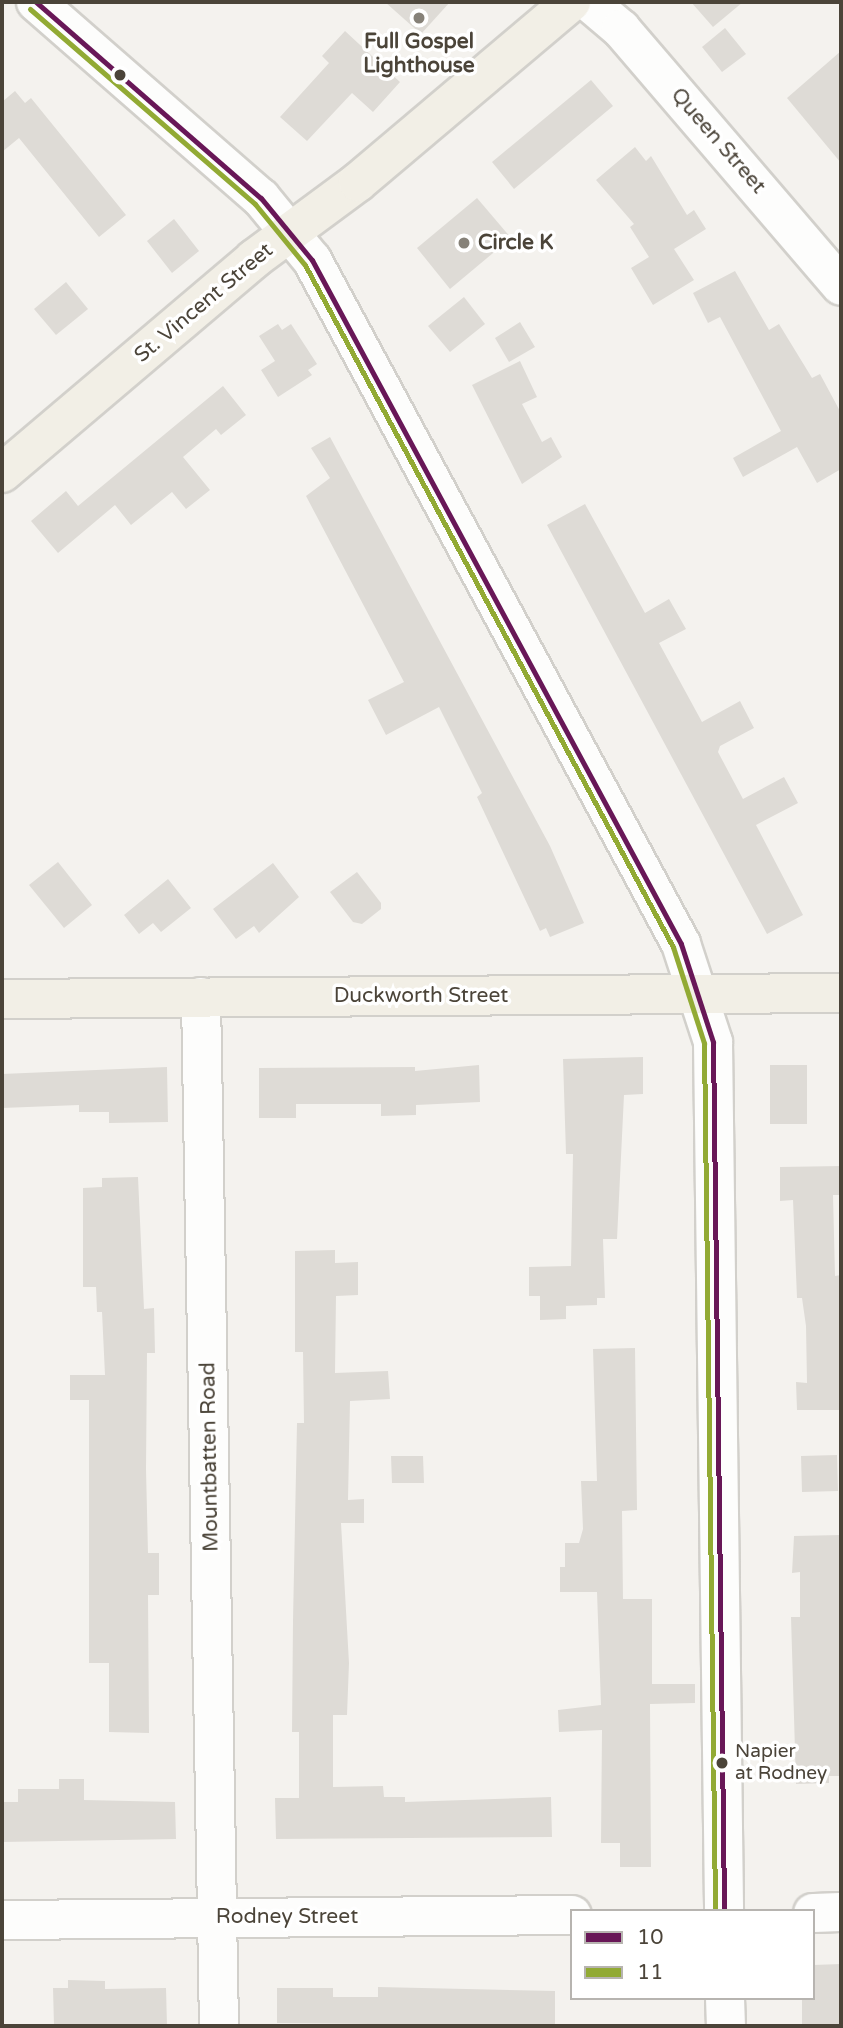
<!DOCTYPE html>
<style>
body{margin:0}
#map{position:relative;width:843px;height:2028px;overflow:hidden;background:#f4f2ee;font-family:"Varela Round",sans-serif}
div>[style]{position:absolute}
.building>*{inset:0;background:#dedbd6}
.roads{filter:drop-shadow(2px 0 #d2d0cb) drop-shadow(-2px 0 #d2d0cb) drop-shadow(0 2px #d2d0cb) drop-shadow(0 -2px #d2d0cb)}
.minor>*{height:38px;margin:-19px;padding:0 19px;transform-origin:19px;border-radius:19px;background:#fdfdfc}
.major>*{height:38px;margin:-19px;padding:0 19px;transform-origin:19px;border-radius:19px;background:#f2efe6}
.bus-1>*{height:5px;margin:-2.5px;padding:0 2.5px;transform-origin:2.5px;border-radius:2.5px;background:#681757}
.bus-2>*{height:5px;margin:-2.5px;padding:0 2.5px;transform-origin:2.5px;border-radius:2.5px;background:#92aa34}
.dots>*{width:19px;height:19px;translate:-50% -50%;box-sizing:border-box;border:4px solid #fff;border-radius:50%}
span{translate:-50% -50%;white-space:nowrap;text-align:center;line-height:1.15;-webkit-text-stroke:7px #fff;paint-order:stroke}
.bus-label{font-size:19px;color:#4b4439}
.left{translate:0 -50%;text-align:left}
.poi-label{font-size:21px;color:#4b4439;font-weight:700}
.street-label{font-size:21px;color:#4b4439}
.frame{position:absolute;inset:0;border:4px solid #4b4439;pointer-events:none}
.legend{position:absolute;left:570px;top:1909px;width:245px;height:91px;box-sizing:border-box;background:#fff;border:2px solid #b7b4b0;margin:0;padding:9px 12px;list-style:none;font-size:21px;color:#4b4439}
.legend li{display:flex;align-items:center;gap:14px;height:35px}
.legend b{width:35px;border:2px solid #b7b4b0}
</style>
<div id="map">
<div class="building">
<div style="clip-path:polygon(385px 2px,450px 2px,421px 34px)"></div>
<div style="clip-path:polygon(691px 2px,743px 2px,713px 27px)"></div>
<div style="clip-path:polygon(725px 28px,746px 54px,722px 72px,702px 47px)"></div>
<div style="clip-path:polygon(345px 31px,400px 82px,373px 112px,352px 93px,307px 141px,280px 117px,329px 63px,322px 56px)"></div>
<div style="clip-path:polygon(841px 51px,841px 163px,787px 98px)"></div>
<div style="clip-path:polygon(591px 80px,613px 106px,514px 189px,492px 162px)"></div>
<div style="clip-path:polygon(15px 91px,25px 103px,31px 98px,126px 215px,99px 237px,19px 138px,2px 152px,2px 102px)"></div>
<div style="clip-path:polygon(635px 147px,646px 161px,651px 156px,687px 215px,694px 210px,706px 229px,674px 249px,694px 280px,653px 305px,631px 268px,649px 257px,630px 227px,634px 224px,596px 180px)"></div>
<div style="clip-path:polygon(477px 198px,511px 238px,450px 289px,417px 248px)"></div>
<div style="clip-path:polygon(174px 219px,199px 251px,172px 273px,147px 241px)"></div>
<div style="clip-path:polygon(735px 271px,769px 330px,779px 324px,812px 378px,820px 374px,841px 413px,841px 469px,817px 483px,797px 447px,743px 477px,733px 458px,781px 431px,720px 317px,708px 323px,693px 293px)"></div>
<div style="clip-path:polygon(66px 282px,88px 309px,56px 335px,34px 309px)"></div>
<div style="clip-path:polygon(464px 297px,485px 324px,450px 352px,428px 326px)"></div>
<div style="clip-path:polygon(520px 322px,535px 347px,509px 362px,495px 338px)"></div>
<div style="clip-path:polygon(278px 324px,282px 330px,291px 324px,317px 364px,308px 370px,312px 375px,278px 397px,261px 370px,275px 361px,259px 336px)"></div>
<div style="clip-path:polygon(520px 361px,537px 397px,522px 404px,542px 442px,551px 437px,562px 457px,522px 484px,472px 385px)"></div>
<div style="clip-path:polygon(223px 386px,246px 415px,221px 435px,216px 429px,183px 457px,210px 490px,186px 509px,172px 492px,131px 525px,115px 505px,58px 553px,31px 521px,66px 491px,78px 506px)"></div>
<div style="clip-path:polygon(330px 437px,550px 846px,584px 923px,550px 937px,546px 928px,540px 931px,477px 797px,482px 793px,439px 707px,386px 735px,368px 700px,404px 682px,306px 496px,330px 478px,311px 448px)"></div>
<div style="clip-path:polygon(585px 504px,645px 613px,669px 599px,686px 629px,659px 643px,702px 722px,740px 701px,754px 728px,720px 746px,718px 752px,743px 799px,784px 777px,798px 803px,756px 825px,803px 915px,767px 934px,547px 525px)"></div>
<div style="clip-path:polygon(58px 862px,92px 905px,64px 928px,29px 885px)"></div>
<div style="clip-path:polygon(273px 863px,299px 897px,259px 933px,254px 926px,236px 939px,213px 909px)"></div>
<div style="clip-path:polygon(357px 872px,381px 903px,381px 909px,362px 924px,353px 922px,330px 892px)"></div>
<div style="clip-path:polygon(168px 879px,191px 908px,161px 932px,153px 923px,139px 934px,124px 915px)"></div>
<div style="clip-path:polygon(643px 1057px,643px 1094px,624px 1095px,617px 1239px,603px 1239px,605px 1298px,597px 1298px,597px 1305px,566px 1306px,566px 1319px,540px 1320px,540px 1296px,529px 1296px,529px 1267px,571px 1266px,573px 1154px,566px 1154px,563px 1059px)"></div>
<div style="clip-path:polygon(479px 1065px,480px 1102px,416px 1105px,416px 1115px,381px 1116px,381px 1104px,296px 1104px,296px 1118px,259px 1118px,259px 1068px,415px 1067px,415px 1071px)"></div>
<div style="clip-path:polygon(770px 1065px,807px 1065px,807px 1124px,770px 1124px)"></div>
<div style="clip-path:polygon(167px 1067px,168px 1122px,109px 1123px,109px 1112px,79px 1112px,79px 1105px,2px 1108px,2px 1074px)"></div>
<div style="clip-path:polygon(841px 1166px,841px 1195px,833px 1195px,835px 1276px,841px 1275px,841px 1410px,797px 1410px,796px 1382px,807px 1383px,806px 1326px,802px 1298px,797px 1298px,793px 1200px,780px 1201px,780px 1167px)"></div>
<div style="clip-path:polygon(138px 1177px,144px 1309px,154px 1308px,155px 1353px,147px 1353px,146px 1469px,148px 1553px,159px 1553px,159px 1595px,148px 1595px,149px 1733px,109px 1732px,109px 1663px,89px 1663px,89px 1400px,70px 1400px,70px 1375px,105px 1375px,102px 1312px,97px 1312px,96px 1287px,83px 1287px,83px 1188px,102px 1187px,102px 1178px)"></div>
<div style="clip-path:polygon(335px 1250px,335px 1263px,358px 1262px,358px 1295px,336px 1296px,335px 1373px,388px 1371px,390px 1399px,350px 1401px,348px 1500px,364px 1499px,364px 1523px,341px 1523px,349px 1663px,347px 1715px,333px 1715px,333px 1787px,383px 1786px,384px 1797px,405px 1797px,405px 1802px,551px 1797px,552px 1837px,276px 1839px,275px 1798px,299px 1798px,299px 1732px,292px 1732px,293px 1621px,297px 1423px,304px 1423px,303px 1352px,295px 1352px,295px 1251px)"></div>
<div style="clip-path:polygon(635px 1348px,637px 1510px,622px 1511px,623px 1599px,652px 1599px,652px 1684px,695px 1684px,695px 1703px,650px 1704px,651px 1867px,620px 1867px,620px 1843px,601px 1843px,602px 1730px,559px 1732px,558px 1710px,601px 1705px,597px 1592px,560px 1592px,560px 1567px,565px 1567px,565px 1543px,579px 1543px,583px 1529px,581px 1481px,597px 1481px,593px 1349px)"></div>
<div style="clip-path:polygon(837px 1455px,838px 1491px,802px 1492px,801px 1456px)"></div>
<div style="clip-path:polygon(391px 1456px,423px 1456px,424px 1483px,392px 1483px)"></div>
<div style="clip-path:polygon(841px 1535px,841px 1776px,829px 1776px,829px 1783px,796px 1784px,791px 1617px,800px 1617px,800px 1572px,792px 1573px,794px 1536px)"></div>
<div style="clip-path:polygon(59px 1779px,84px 1779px,84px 1800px,175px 1802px,176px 1839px,2px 1842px,2px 1802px,18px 1802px,18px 1789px,59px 1789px)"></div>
<div style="clip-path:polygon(841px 1964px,841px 2026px,802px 2026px,802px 1998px,813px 1998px,813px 1965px)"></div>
<div style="clip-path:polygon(68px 1980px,105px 1981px,105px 1989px,166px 1988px,167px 2026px,54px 2026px,53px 1988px,68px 1988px)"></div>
<div style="clip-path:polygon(378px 1987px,555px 1991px,555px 2026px,277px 2023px,277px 1988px,333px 1988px,333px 1997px,378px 1997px)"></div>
</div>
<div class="roads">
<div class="minor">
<div style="left:36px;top:2px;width:298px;rotate:41.1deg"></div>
<div style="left:261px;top:198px;width:80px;rotate:50.6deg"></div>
<div style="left:312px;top:260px;width:777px;rotate:61.65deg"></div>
<div style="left:681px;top:944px;width:103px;rotate:71.9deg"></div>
<div style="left:713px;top:1042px;width:869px;rotate:89.27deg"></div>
<div style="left:589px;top:2px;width:42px;rotate:40.2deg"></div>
<div style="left:621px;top:29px;width:338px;rotate:49.4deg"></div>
<div style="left:201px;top:997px;width:1029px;rotate:89deg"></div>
<div style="left:813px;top:1913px;width:28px;rotate:-2deg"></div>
<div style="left:2px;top:1920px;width:570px;rotate:-0.5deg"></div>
<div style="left:725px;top:1998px;width:28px;rotate:88deg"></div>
</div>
<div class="major">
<div style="left:2px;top:473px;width:331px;rotate:-40.3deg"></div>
<div style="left:254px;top:259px;width:129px;rotate:-36.5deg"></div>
<div style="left:358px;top:182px;width:279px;rotate:-40.2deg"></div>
<div style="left:2px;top:999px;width:839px;rotate:-0.41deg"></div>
</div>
</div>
<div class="bus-1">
<div style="left:36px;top:2px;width:298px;rotate:41.1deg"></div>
<div style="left:261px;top:198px;width:80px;rotate:50.6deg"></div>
<div style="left:312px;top:260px;width:777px;rotate:61.65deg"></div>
<div style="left:681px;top:944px;width:103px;rotate:71.9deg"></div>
<div style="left:713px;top:1042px;width:869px;rotate:89.27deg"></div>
</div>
<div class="bus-2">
<div style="left:30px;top:9px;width:298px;rotate:40.9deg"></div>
<div style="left:255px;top:204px;width:79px;rotate:50.7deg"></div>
<div style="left:305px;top:265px;width:775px;rotate:61.65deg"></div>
<div style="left:673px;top:947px;width:101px;rotate:72.1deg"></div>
<div style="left:704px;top:1043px;width:868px;rotate:89.27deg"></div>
</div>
<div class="dots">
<div style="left:419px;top:18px;background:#868178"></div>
<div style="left:120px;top:75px;background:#4b4439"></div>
<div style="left:464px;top:243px;background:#868178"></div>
<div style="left:722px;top:1763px;background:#4b4439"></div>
</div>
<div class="bus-label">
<span class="left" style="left:735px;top:1763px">Napier<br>at Rodney</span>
</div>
<div class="poi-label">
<span style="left:419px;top:54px">Full Gospel<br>Lighthouse</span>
<span class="left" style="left:478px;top:243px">Circle K</span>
</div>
<div class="street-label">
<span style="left:718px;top:141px;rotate:49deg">Queen Street</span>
<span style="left:204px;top:303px;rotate:-40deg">St. Vincent Street</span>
<span style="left:421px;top:996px">Duckworth Street</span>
<span style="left:210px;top:1457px;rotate:-91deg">Mountbatten Road</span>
<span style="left:287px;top:1917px">Rodney Street</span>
</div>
<div class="frame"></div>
<ul class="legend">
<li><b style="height:9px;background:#681757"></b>10</li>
<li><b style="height:9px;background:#92aa34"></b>11</li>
</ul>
</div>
